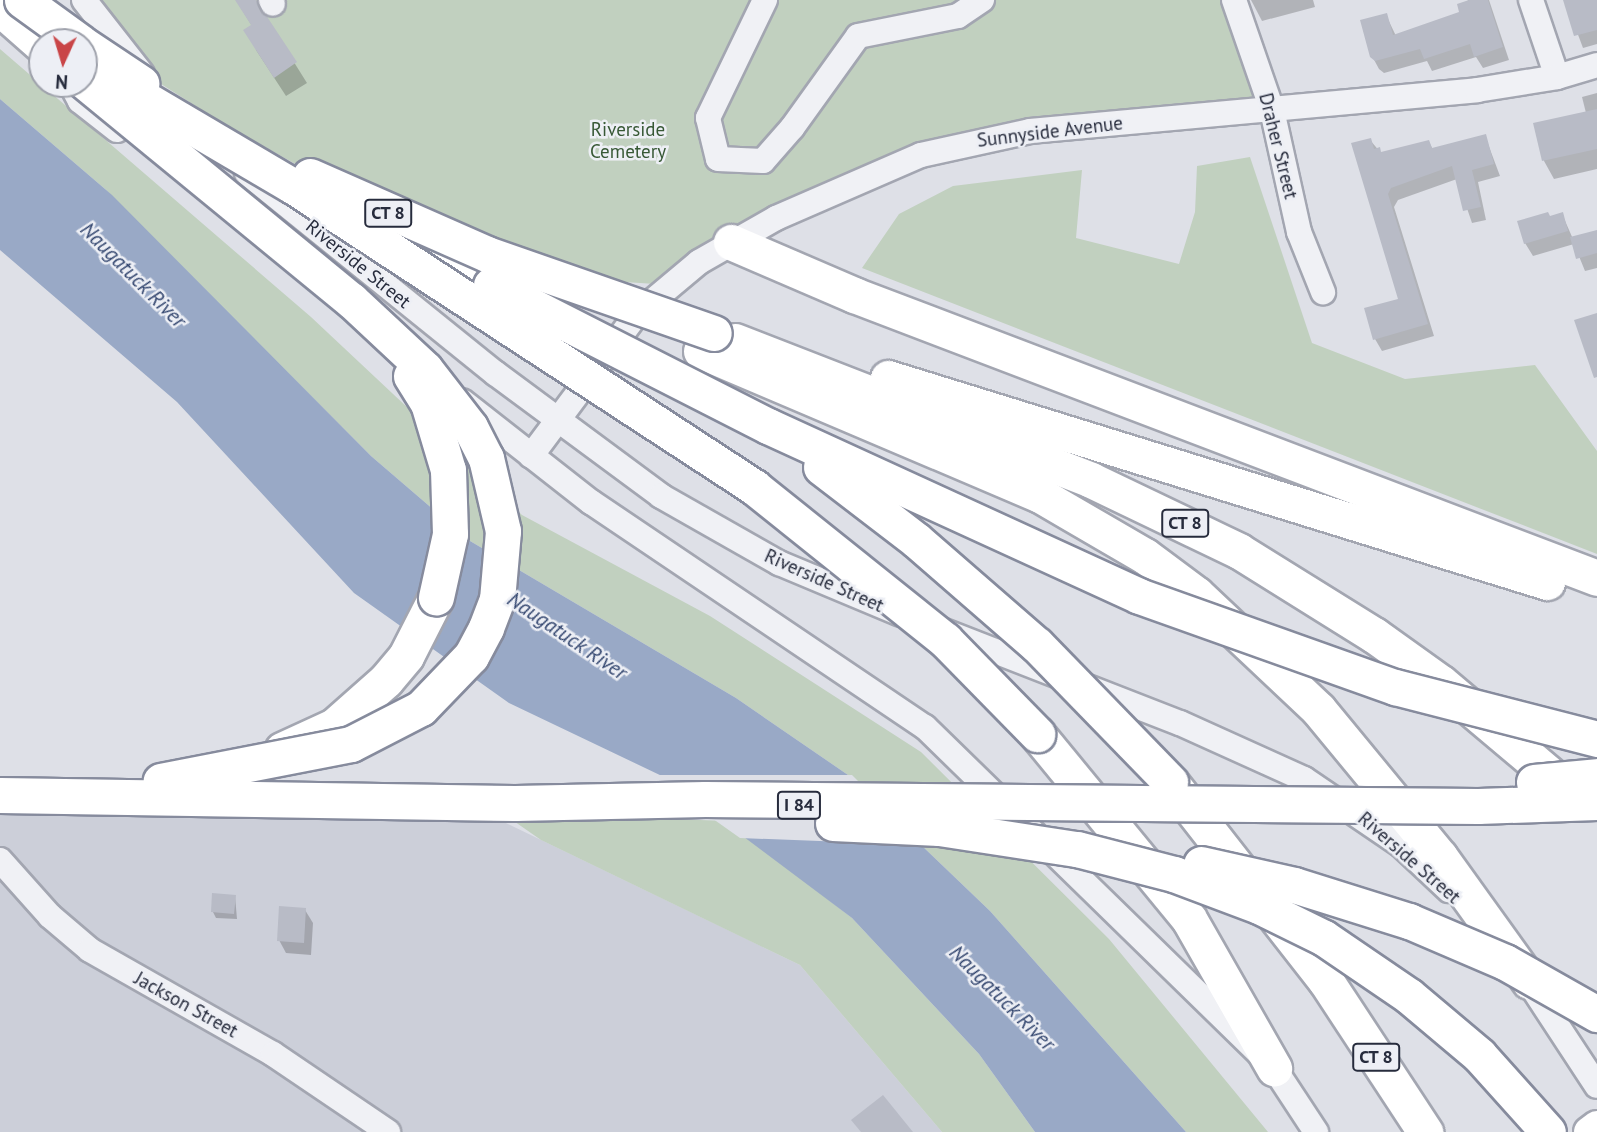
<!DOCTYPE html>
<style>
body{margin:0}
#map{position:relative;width:1597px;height:1132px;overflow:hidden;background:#dee0e7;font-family:"PT Sans",sans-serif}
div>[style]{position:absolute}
.built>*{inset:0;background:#cccfd9}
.green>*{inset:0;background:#c1d0bf}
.water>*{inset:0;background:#99a9c6}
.pier>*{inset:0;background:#dee0e7}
.shadow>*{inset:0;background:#0003}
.building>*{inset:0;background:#b8bbc6}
.roads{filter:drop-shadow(2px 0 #a3a6b1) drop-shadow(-2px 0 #a3a6b1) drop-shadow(0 2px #a3a6b1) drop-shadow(0 -2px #a3a6b1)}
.minor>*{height:24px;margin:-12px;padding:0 12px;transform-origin:12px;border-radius:12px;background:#f0f1f5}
.major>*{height:30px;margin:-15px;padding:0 15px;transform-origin:15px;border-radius:15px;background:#fff}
.highway>*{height:35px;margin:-17.5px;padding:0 17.5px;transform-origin:17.5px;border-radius:17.5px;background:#fff}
.bridges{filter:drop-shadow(2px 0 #868b9d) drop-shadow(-2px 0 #868b9d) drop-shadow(0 2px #868b9d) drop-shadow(0 -2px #868b9d)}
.highway-bridge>*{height:35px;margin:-17.5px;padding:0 17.5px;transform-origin:17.5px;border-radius:17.5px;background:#fff}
span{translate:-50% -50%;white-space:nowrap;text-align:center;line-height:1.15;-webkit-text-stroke:5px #edeff5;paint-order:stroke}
.shield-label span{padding:2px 5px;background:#edeff5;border:2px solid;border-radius:5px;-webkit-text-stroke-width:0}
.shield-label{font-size:18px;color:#272c3d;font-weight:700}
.park-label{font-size:19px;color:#375835}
.street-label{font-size:19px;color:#272c3d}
.water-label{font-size:21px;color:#33466f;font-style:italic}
.north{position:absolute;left:28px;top:28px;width:70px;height:70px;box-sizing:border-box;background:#edeff5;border:2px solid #9ea1ab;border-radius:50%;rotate:184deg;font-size:19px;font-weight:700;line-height:28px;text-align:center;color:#272c3d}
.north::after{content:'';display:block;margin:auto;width:24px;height:32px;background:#c94547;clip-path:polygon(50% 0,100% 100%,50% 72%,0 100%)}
</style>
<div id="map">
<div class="built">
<div style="clip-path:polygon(0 806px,483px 812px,800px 965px,942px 1132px,0 1132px)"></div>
</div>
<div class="green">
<div style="clip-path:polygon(84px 0,1231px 0,1272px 110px,1057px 129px,863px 179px,670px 285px,595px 280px,373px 207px,227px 126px,114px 54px)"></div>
<div style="clip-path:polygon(0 49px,311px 317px,522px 515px,710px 616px,921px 752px,1109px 939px,1268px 1132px,1186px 1132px,990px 911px,848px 775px,736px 698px,470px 541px,371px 456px,105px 189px,0 99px)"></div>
<div style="clip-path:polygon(1250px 157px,1312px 343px,1405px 379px,1535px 365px,1597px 451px,1597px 554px,862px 268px,899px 214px,953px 186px,1082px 170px,1076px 238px,1179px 264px,1195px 212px,1197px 166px)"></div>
<div style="clip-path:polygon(478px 796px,619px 817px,727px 821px,852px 918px,979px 1054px,1035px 1132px,942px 1132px,800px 965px,541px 840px)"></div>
</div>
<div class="water">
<div style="clip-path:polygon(0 99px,112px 195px,371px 456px,470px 541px,736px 698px,848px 775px,990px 911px,1186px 1132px,1035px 1132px,979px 1054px,852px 918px,664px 777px,509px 703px,354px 593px,177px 402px,0 250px)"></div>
</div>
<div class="pier">
<div style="clip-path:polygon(651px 775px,852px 775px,922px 845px,740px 838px)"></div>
</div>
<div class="shadow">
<div style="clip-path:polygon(236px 0,255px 0,307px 83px,286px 96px,256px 50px,252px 26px)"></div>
<div style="clip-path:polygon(1251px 0,1313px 0,1315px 7px,1262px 21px)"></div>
<div style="clip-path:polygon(1468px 0,1489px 0,1509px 60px,1483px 68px,1476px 57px,1432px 71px,1427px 61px,1384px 73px,1379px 69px,1372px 56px,1386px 15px,1396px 36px,1462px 14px)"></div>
<div style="clip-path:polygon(1565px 0,1597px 0,1597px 44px,1583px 48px)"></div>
<div style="clip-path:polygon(1597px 93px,1597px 169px,1554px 179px,1544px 161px,1535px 125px,1586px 113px,1582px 97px)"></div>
<div style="clip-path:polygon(1485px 136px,1500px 176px,1478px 182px,1486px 220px,1472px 223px,1457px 179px,1398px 200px,1394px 207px,1434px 336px,1382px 351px,1375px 339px,1400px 300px,1370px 140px,1381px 153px,1429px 142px,1433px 150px)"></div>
<div style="clip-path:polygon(1562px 214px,1573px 239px,1597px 232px,1597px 268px,1585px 271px,1574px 244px,1533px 256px,1525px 243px,1550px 218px)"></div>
<div style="clip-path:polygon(235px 896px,237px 919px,216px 918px,213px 912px)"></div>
<div style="clip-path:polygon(305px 910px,313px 923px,311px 955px,286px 953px,279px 940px)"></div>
</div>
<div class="building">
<div style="clip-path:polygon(235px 0,256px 0,297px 62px,274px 78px,243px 30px,251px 25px)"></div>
<div style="clip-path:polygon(1469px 0,1488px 0,1503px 47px,1474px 57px,1470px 44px,1424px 59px,1420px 49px,1375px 61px,1370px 57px,1360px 20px,1387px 13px,1393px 35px,1459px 12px,1457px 4px)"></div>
<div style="clip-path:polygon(1563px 0,1597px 0,1597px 30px,1574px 36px)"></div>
<div style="clip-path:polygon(1597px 109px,1597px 149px,1542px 161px,1533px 123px)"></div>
<div style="clip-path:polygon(1486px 134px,1494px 164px,1472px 170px,1481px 207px,1463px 211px,1452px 166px,1391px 188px,1388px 194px,1428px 324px,1373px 340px,1364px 308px,1398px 299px,1351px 143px,1371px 138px,1374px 149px,1380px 147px,1381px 152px,1429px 140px,1432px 148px)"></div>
<div style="clip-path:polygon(1548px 212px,1550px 216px,1563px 212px,1568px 231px,1524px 244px,1517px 221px)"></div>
<div style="clip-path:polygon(1597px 230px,1597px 253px,1576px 259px,1570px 237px)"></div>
<div style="clip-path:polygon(1597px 313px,1597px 377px,1594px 378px,1574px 320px)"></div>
<div style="clip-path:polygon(212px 893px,236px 895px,234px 914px,211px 912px)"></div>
<div style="clip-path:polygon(279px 906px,306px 908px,304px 943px,277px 941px)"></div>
<div style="clip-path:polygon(883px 1095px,913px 1132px,861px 1132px,851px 1120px)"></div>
</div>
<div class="roads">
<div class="minor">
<div style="left:84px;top:0;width:94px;rotate:51.9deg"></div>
<div style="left:271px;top:0;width:4px;rotate:63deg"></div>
<div style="left:765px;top:0;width:131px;rotate:115.8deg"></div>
<div style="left:708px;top:118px;width:42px;rotate:76.3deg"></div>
<div style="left:718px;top:159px;width:45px;rotate:2.5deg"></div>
<div style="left:763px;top:161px;width:44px;rotate:-48.7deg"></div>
<div style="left:792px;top:128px;width:113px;rotate:-54.3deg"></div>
<div style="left:858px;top:36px;width:102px;rotate:-11.3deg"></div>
<div style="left:958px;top:16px;width:29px;rotate:-34deg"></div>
<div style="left:1234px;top:0;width:116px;rotate:70.9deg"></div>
<div style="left:1272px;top:110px;width:125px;rotate:77.5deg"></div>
<div style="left:1299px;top:232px;width:65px;rotate:68.2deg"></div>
<div style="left:1531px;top:0;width:81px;rotate:71.3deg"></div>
<div style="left:71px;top:84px;width:19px;rotate:62deg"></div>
<div style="left:80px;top:101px;width:47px;rotate:38.1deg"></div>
<div style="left:247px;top:173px;width:319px;rotate:38.9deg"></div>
<div style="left:495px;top:373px;width:207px;rotate:36.5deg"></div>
<div style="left:661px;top:496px;width:136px;rotate:29.6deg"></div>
<div style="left:779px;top:563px;width:132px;rotate:22.7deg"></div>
<div style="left:462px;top:401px;width:164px;rotate:38.1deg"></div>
<div style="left:591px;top:502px;width:403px;rotate:34deg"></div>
<div style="left:925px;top:727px;width:488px;rotate:44.3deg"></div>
<div style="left:1274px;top:1068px;width:77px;rotate:56.7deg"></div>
<div style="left:531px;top:456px;width:177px;rotate:-53.3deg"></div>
<div style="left:637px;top:314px;width:81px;rotate:-40deg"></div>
<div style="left:699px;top:262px;width:89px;rotate:-29.7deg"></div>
<div style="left:776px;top:218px;width:158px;rotate:-23.5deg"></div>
<div style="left:921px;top:155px;width:112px;rotate:-12.4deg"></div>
<div style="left:1030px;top:131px;width:449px;rotate:-5.2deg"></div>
<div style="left:1477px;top:90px;width:81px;rotate:-9.2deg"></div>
<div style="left:1557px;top:77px;width:42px;rotate:-16.7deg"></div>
<div style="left:941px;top:630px;width:256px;rotate:21.3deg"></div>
<div style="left:1180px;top:723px;width:136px;rotate:24.3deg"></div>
<div style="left:1304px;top:779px;width:117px;rotate:34.2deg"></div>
<div style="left:1401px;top:845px;width:66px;rotate:43.2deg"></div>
<div style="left:0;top:860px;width:75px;rotate:48.2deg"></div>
<div style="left:50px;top:916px;width:52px;rotate:40.4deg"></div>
<div style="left:90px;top:950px;width:210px;rotate:29.6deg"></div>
<div style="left:273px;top:1054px;width:139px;rotate:34.1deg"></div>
<div style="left:1526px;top:978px;width:129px;rotate:56.7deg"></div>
</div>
<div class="major">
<div style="left:1589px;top:1132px;width:10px;rotate:-37deg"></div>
</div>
<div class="highway">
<div style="left:0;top:8px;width:56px;rotate:41.4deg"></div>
<div style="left:390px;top:235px;width:113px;rotate:26.3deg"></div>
<div style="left:731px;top:242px;width:134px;rotate:23.3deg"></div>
<div style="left:854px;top:295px;width:795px;rotate:20.85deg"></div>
<div style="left:735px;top:341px;width:382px;rotate:21.3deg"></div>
<div style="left:1091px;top:480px;width:164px;rotate:25.6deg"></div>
<div style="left:1239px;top:551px;width:159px;rotate:31.9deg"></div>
<div style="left:1374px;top:635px;width:82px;rotate:35.6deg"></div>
<div style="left:1441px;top:683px;width:174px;rotate:40.1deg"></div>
<div style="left:701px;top:351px;width:368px;rotate:23deg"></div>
<div style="left:1040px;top:495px;width:121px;rotate:30.2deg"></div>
<div style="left:1145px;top:556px;width:64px;rotate:36.7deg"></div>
<div style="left:1196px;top:594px;width:168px;rotate:43.3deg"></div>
<div style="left:1318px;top:709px;width:192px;rotate:50.5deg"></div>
<div style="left:1440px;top:857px;width:153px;rotate:54.3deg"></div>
<div style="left:888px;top:378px;width:690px;rotate:17.2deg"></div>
<div style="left:1037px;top:734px;width:239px;rotate:50.6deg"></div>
<div style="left:1189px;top:919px;width:172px;rotate:60.3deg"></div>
<div style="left:282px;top:750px;width:57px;rotate:-24.8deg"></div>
<div style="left:334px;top:726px;width:69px;rotate:-41.5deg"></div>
<div style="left:386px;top:680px;width:31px;rotate:-50deg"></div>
<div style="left:406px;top:656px;width:66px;rotate:-63deg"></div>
<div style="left:1172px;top:784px;width:250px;rotate:52deg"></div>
<div style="left:1326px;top:981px;width:181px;rotate:56.7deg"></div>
</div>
</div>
<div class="bridges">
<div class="highway-bridge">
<div style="left:22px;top:0;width:72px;rotate:35.9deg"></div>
<div style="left:84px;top:45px;width:69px;rotate:33.7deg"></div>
<div style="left:111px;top:79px;width:211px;rotate:30.5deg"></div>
<div style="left:293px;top:186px;width:551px;rotate:33.14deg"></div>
<div style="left:754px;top:487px;width:245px;rotate:38.7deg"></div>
<div style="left:945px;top:640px;width:132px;rotate:45.6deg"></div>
<div style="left:84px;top:81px;width:345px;rotate:39.4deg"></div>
<div style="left:351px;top:300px;width:101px;rotate:43deg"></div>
<div style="left:425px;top:369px;width:73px;rotate:52.2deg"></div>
<div style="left:470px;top:427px;width:35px;rotate:63deg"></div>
<div style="left:486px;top:458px;width:75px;rotate:76.9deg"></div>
<div style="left:503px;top:531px;width:68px;rotate:95deg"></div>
<div style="left:497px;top:599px;width:31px;rotate:111deg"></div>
<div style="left:486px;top:628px;width:32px;rotate:118deg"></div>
<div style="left:471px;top:656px;width:72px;rotate:133.9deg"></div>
<div style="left:421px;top:708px;width:79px;rotate:152.8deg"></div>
<div style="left:351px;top:744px;width:194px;rotate:169deg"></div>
<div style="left:310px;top:176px;width:193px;rotate:23.8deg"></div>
<div style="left:487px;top:254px;width:240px;rotate:19.2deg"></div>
<div style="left:491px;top:285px;width:311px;rotate:27deg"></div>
<div style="left:768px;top:426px;width:408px;rotate:24.6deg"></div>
<div style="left:1139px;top:596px;width:272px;rotate:19.6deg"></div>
<div style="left:1395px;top:687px;width:209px;rotate:14.4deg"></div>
<div style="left:411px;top:376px;width:32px;rotate:58deg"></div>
<div style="left:428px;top:403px;width:70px;rotate:73.4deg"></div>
<div style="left:448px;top:470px;width:64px;rotate:88.2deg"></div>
<div style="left:450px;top:534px;width:65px;rotate:102.5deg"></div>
<div style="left:821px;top:467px;width:120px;rotate:37.5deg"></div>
<div style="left:916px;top:540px;width:160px;rotate:41deg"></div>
<div style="left:1037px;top:645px;width:191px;rotate:45.8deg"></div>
<div style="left:1534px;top:782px;width:63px;rotate:-5.4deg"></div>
<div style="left:0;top:795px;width:515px;rotate:0.89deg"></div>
<div style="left:515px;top:803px;width:190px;rotate:-1.2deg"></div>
<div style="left:705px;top:799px;width:773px;rotate:0.52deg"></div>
<div style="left:1478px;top:806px;width:119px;rotate:-1.9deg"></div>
<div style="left:833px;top:823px;width:106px;rotate:2.7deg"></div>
<div style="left:939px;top:828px;width:140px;rotate:8.7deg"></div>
<div style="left:1077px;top:849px;width:100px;rotate:14.5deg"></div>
<div style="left:1174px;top:874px;width:91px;rotate:20.6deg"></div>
<div style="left:1259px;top:906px;width:72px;rotate:26.2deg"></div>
<div style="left:1324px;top:938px;width:103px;rotate:34.3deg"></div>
<div style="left:1409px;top:996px;width:92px;rotate:40.1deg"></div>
<div style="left:1479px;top:1055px;width:103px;rotate:48.1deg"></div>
<div style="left:1201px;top:864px;width:95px;rotate:12.7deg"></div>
<div style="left:1294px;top:885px;width:121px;rotate:17.4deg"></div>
<div style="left:1409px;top:921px;width:104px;rotate:23.1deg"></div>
<div style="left:1505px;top:962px;width:106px;rotate:29.5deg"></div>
</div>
</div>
<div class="shield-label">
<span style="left:388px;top:213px">CT 8</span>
<span style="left:1185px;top:523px">CT 8</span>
<span style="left:799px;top:805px">I 84</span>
<span style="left:1376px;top:1057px">CT 8</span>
</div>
<div class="park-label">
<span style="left:628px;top:141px">Riverside<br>Cemetery</span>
</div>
<div class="street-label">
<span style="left:1050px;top:132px;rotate:-7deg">Sunnyside Avenue</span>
<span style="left:1278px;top:146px;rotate:76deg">Draher Street</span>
<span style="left:358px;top:264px;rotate:39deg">Riverside Street</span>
<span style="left:824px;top:581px;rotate:24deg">Riverside Street</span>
<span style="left:1409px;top:858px;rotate:41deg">Riverside Street</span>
<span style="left:186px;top:1005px;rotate:29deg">Jackson Street</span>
</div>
<div class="water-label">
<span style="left:133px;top:275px;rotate:45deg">Naugatuck River</span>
<span style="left:567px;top:636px;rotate:34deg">Naugatuck River</span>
<span style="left:1002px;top:998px;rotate:45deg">Naugatuck River</span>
</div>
<div class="north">N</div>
</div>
